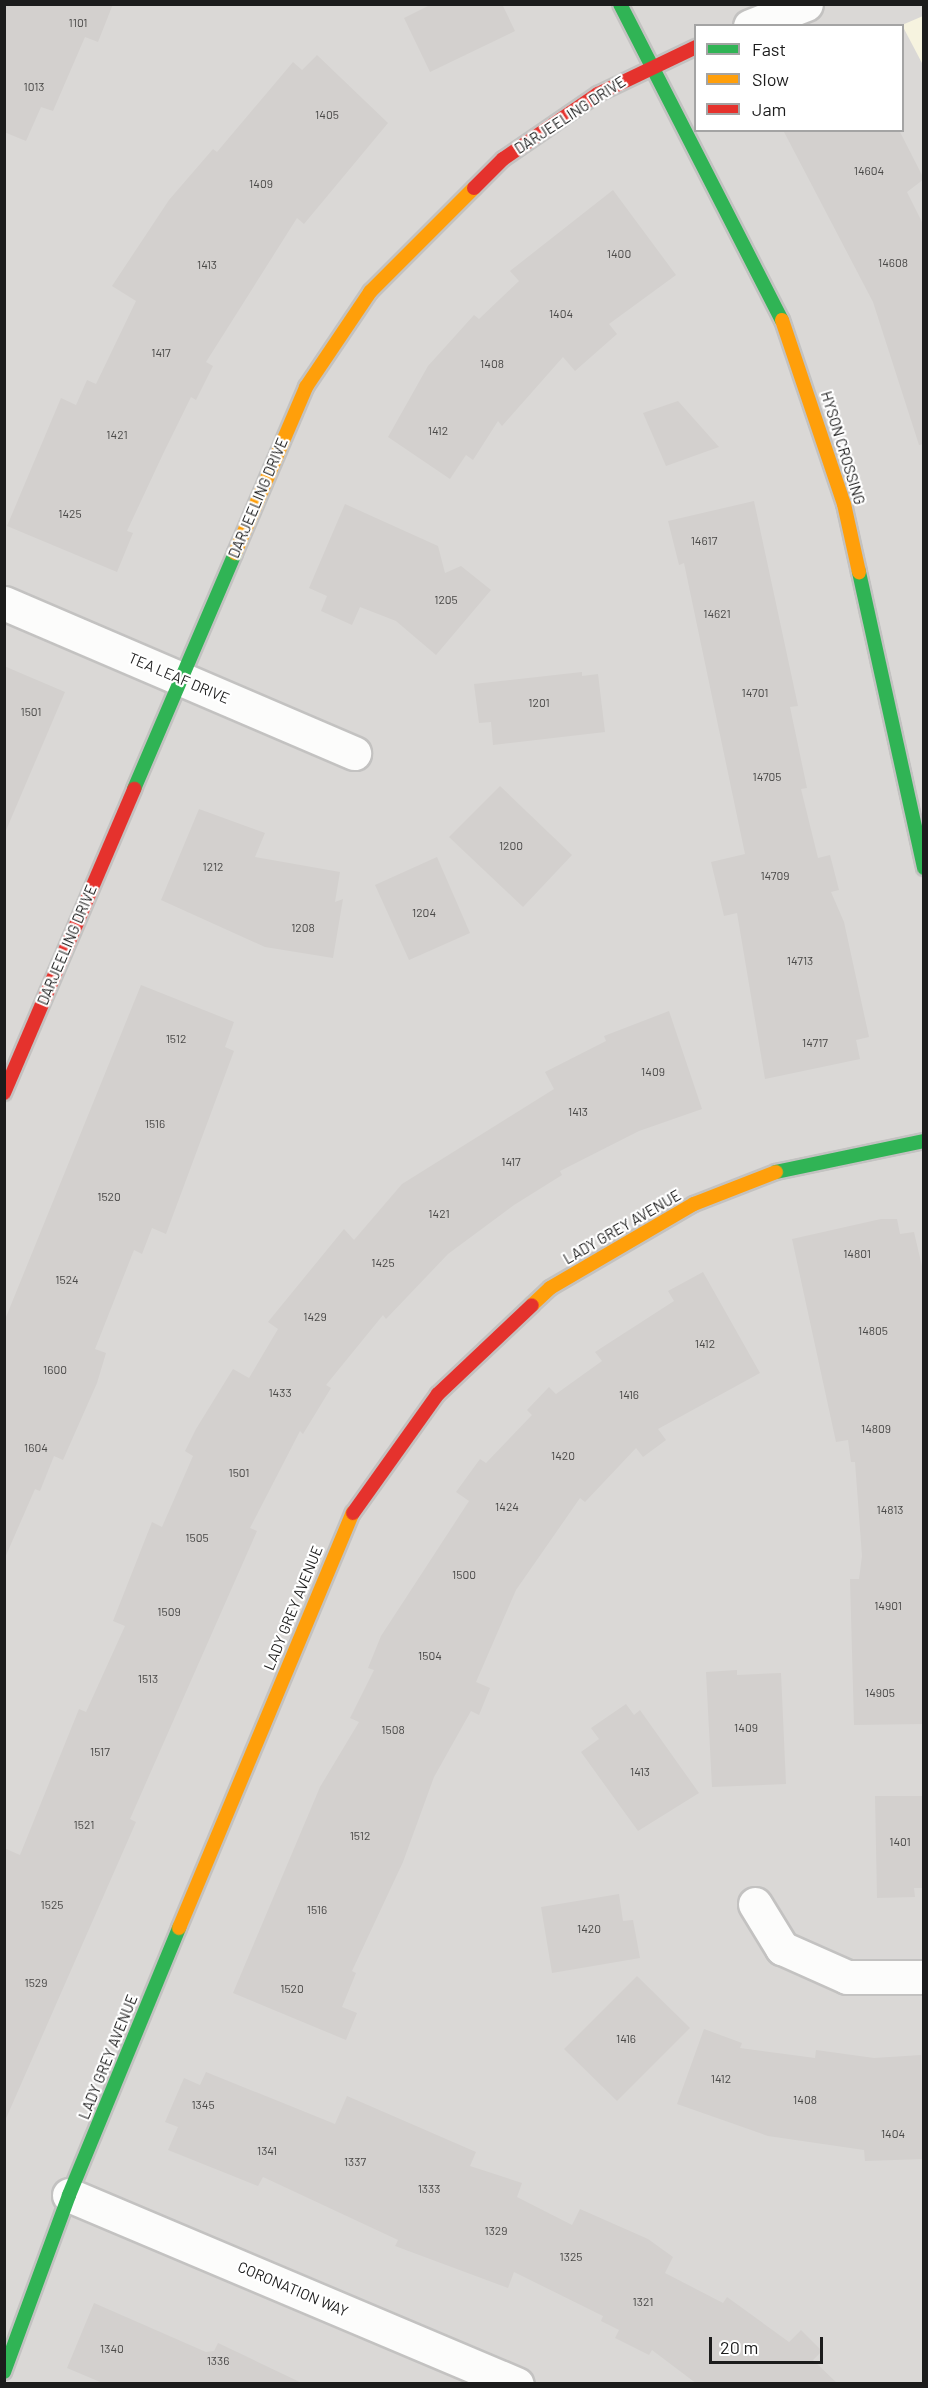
<!DOCTYPE html>
<style>
body{margin:0}
#map{position:relative;width:928px;height:2388px;overflow:hidden;background:#ebe8e5;font-family:Barlow,sans-serif}
div>[style]{position:absolute}
.residential>*{inset:0;background:#dad8d6}
.education>*{inset:0;background:#f6f3df}
.building>*{inset:0;background:#d3d0ce}
.roads{filter:drop-shadow(2px 0 #c3c2c1) drop-shadow(-2px 0 #c3c2c1) drop-shadow(0 2px #c3c2c1) drop-shadow(0 -2px #c3c2c1)}
.street>*{height:33px;margin:-16.5px;padding:0 16.5px;transform-origin:16.5px;border-radius:16.5px;background:#fcfcfb}
.fast>*{height:14px;margin:-7px;padding:0 7px;transform-origin:7px;border-radius:7px;background:#30b455}
.slow>*{height:14px;margin:-7px;padding:0 7px;transform-origin:7px;border-radius:7px;background:#ff9f0a}
.jam>*{height:14px;margin:-7px;padding:0 7px;transform-origin:7px;border-radius:7px;background:#e5322d}
span{translate:-50% -50%;white-space:nowrap;text-align:center;line-height:1.15;-webkit-text-stroke:4.5px #fff;paint-order:stroke}
.number-label{font-size:12px;color:#4a4948}
.number-label span{-webkit-text-stroke-width:0}
.street-label{font-size:15px;color:#1c1c1c}
.frame{position:absolute;inset:0;border:6px solid #1c1c1c;pointer-events:none}
.legend{position:absolute;left:694px;top:24px;width:210px;height:108px;box-sizing:border-box;background:#fff;border:2px solid #a4a4a4;margin:0;padding:8px 10px;list-style:none;font-size:18px;color:#1c1c1c}
.legend li{display:flex;align-items:center;gap:12px;height:30px}
.legend b{width:30px;border:2px solid #a4a4a4}
.scale{position:absolute;left:709px;top:2337px;width:114px;height:27px;box-sizing:border-box;border:3px solid #1c1c1c;border-top:0;padding-left:8px;font-size:18px;line-height:21px;white-space:nowrap;color:#1c1c1c;-webkit-text-stroke:4px #fff;paint-order:stroke}
</style>
<div id="map">
<div class="residential">
<div style="clip-path:polygon(evenodd,5px 5px,923px 5px,923px 2383px,5px 2383px,5px 5px,696px 26px,902px 26px,902px 130px,696px 130px,696px 26px)"></div>
</div>
<div class="education">
<div style="clip-path:polygon(923px 16px,923px 65px,902px 25px)"></div>
</div>
<div class="building">
<div style="clip-path:polygon(4px 4px,113px 4px,98px 42px,85px 37px,53px 111px,41px 107px,26px 141px,4px 132px)"></div>
<div style="clip-path:polygon(432px 4px,502px 4px,515px 31px,430px 72px,404px 18px)"></div>
<div style="clip-path:polygon(317px 55px,388px 123px,304px 224px,297px 218px,206px 362px,213px 366px,196px 400px,191px 397px,163px 454px,127px 531px,133px 533px,117px 572px,7px 526px,61px 398px,76px 405px,87px 380px,96px 384px,136px 301px,112px 286px,169px 200px,213px 149px,217px 152px,293px 62px,302px 70px)"></div>
<div style="clip-path:polygon(783px 130px,899px 130px,924px 179px,907px 192px,924px 226px,924px 444px,919px 445px,873px 302px)"></div>
<div style="clip-path:polygon(613px 190px,676px 275px,609px 324px,617px 334px,575px 371px,563px 357px,502px 426px,498px 421px,473px 460px,466px 455px,450px 479px,388px 437px,428px 366px,474px 315px,479px 319px,519px 281px,510px 271px)"></div>
<div style="clip-path:polygon(678px 401px,719px 447px,666px 466px,643px 413px)"></div>
<div style="clip-path:polygon(754px 501px,798px 706px,790px 707px,807px 788px,801px 789px,818px 858px,830px 855px,839px 890px,831px 892px,844px 922px,869px 1037px,856px 1040px,860px 1059px,765px 1079px,737px 913px,724px 916px,711px 862px,745px 854px,684px 563px,679px 565px,668px 521px)"></div>
<div style="clip-path:polygon(345px 504px,438px 546px,445px 573px,461px 566px,491px 590px,436px 655px,396px 621px,360px 607px,352px 625px,321px 611px,327px 596px,309px 588px)"></div>
<div style="clip-path:polygon(4px 666px,65px 692px,4px 835px)"></div>
<div style="clip-path:polygon(582px 672px,582px 676px,598px 674px,605px 732px,493px 745px,491px 722px,479px 723px,474px 684px)"></div>
<div style="clip-path:polygon(500px 786px,572px 855px,523px 907px,449px 837px)"></div>
<div style="clip-path:polygon(199px 809px,265px 833px,255px 857px,340px 872px,335px 902px,343px 899px,333px 958px,265px 947px,161px 900px)"></div>
<div style="clip-path:polygon(437px 857px,470px 933px,409px 960px,375px 885px)"></div>
<div style="clip-path:polygon(141px 985px,234px 1022px,225px 1047px,234px 1051px,166px 1234px,152px 1228px,142px 1254px,134px 1250px,95px 1349px,106px 1353px,97px 1383px,63px 1460px,54px 1456px,40px 1491px,35px 1489px,4px 1560px,4px 1322px)"></div>
<div style="clip-path:polygon(669px 1011px,702px 1109px,639px 1131px,560px 1171px,562px 1175px,514px 1205px,448px 1254px,386px 1319px,383px 1315px,326px 1385px,331px 1388px,303px 1434px,300px 1431px,250px 1528px,257px 1531px,130px 1819px,136px 1822px,4px 2123px,4px 1848px,20px 1855px,79px 1709px,86px 1712px,125px 1626px,113px 1621px,152px 1522px,162px 1527px,193px 1456px,185px 1451px,196px 1429px,233px 1369px,249px 1378px,278px 1329px,268px 1322px,344px 1229px,354px 1240px,402px 1184px,554px 1089px,545px 1072px,606px 1041px,604px 1036px)"></div>
<div style="clip-path:polygon(881px 1219px,897px 1219px,900px 1234px,914px 1232px,924px 1275px,924px 1724px,854px 1725px,850px 1579px,859px 1579px,862px 1556px,855px 1462px,851px 1462px,848px 1440px,836px 1442px,792px 1239px)"></div>
<div style="clip-path:polygon(703px 1272px,760px 1373px,658px 1429px,666px 1440px,643px 1457px,636px 1448px,585px 1502px,580px 1498px,516px 1590px,476px 1682px,490px 1688px,479px 1715px,471px 1711px,434px 1777px,403px 1862px,352px 1971px,356px 1973px,342px 2007px,357px 2013px,346px 2040px,233px 1993px,320px 1787px,359px 1722px,350px 1718px,374px 1670px,368px 1668px,381px 1636px,469px 1501px,456px 1492px,480px 1459px,486px 1463px,532px 1415px,527px 1410px,549px 1387px,556px 1394px,602px 1361px,595px 1352px,674px 1301px,668px 1291px)"></div>
<div style="clip-path:polygon(737px 1670px,737px 1675px,781px 1673px,786px 1784px,712px 1787px,706px 1672px)"></div>
<div style="clip-path:polygon(626px 1704px,634px 1715px,640px 1710px,699px 1793px,638px 1831px,581px 1752px,599px 1739px,591px 1728px)"></div>
<div style="clip-path:polygon(875px 1796px,924px 1796px,924px 1888px,914px 1888px,915px 1897px,877px 1898px)"></div>
<div style="clip-path:polygon(619px 1894px,623px 1921px,633px 1920px,640px 1958px,552px 1973px,541px 1907px)"></div>
<div style="clip-path:polygon(637px 1976px,690px 2028px,617px 2101px,564px 2049px)"></div>
<div style="clip-path:polygon(704px 2029px,742px 2043px,740px 2048px,815px 2058px,816px 2050px,874px 2058px,921px 2055px,924px 2159px,865px 2161px,864px 2150px,768px 2136px,677px 2104px)"></div>
<div style="clip-path:polygon(206px 2072px,335px 2124px,347px 2096px,476px 2152px,470px 2166px,522px 2183px,517px 2197px,572px 2225px,580px 2209px,648px 2239px,673px 2257px,665px 2273px,723px 2303px,727px 2297px,789px 2342px,801px 2330px,822px 2351px,813px 2360px,838px 2384px,697px 2384px,652px 2350px,649px 2355px,615px 2338px,619px 2330px,601px 2321px,603px 2316px,514px 2272px,508px 2288px,395px 2246px,398px 2240px,263px 2177px,258px 2186px,168px 2150px,178px 2127px,165px 2122px,184px 2078px,200px 2085px)"></div>
<div style="clip-path:polygon(94px 2303px,206px 2352px,214px 2351px,218px 2343px,304px 2384px,105px 2384px,67px 2368px)"></div>
</div>
<div class="roads">
<div class="street">
<div style="left:750px;top:26px;width:60px;rotate:-21.4deg"></div>
<div style="left:4px;top:603px;width:381px;rotate:23.2deg"></div>
<div style="left:755px;top:1904px;width:52px;rotate:58.5deg"></div>
<div style="left:782px;top:1948px;width:71px;rotate:24deg"></div>
<div style="left:847px;top:1977px;width:77px"></div>
<div style="left:69px;top:2195px;width:486px;rotate:22.9deg"></div>
</div>
<div class="fast">
<div style="left:620px;top:4px;width:355px;rotate:62.9deg"></div>
<div style="left:859px;top:572px;width:303px;rotate:77.6deg"></div>
<div style="left:134px;top:789px;width:257px;rotate:-66.8deg"></div>
<div style="left:776px;top:1172px;width:151px;rotate:-11.8deg"></div>
<div style="left:4px;top:2372px;width:189px;rotate:-69.8deg"></div>
<div style="left:69px;top:2195px;width:289px;rotate:-67.6deg"></div>
</div>
<div class="slow">
<div style="left:782px;top:320px;width:194px;rotate:71.4deg"></div>
<div style="left:844px;top:504px;width:70px;rotate:77.6deg"></div>
<div style="left:235px;top:553px;width:181px;rotate:-66.8deg"></div>
<div style="left:306px;top:387px;width:115px;rotate:-56deg"></div>
<div style="left:370px;top:292px;width:147px;rotate:-45deg"></div>
<div style="left:532px;top:1305px;width:25px;rotate:-43deg"></div>
<div style="left:550px;top:1288px;width:167px;rotate:-30.3deg"></div>
<div style="left:694px;top:1204px;width:88px;rotate:-21.3deg"></div>
<div style="left:179px;top:1928px;width:450px;rotate:-67.3deg"></div>
</div>
<div class="jam">
<div style="left:474px;top:188px;width:41px;rotate:-45deg"></div>
<div style="left:503px;top:159px;width:115px;rotate:-34.4deg"></div>
<div style="left:598px;top:94px;width:109px;rotate:-25.6deg"></div>
<div style="left:4px;top:1093px;width:331px;rotate:-66.8deg"></div>
<div style="left:353px;top:1513px;width:146px;rotate:-54.5deg"></div>
<div style="left:438px;top:1394px;width:129px;rotate:-43.4deg"></div>
</div>
</div>
<div class="number-label">
<span style="left:78px;top:23px">1101</span>
<span style="left:34px;top:87px">1013</span>
<span style="left:327px;top:115px">1405</span>
<span style="left:869px;top:171px">14604</span>
<span style="left:261px;top:184px">1409</span>
<span style="left:619px;top:254px">1400</span>
<span style="left:893px;top:263px">14608</span>
<span style="left:207px;top:265px">1413</span>
<span style="left:561px;top:314px">1404</span>
<span style="left:161px;top:353px">1417</span>
<span style="left:492px;top:364px">1408</span>
<span style="left:438px;top:431px">1412</span>
<span style="left:117px;top:435px">1421</span>
<span style="left:70px;top:514px">1425</span>
<span style="left:704px;top:541px">14617</span>
<span style="left:446px;top:600px">1205</span>
<span style="left:717px;top:614px">14621</span>
<span style="left:755px;top:693px">14701</span>
<span style="left:539px;top:703px">1201</span>
<span style="left:31px;top:712px">1501</span>
<span style="left:767px;top:777px">14705</span>
<span style="left:511px;top:846px">1200</span>
<span style="left:213px;top:867px">1212</span>
<span style="left:775px;top:876px">14709</span>
<span style="left:424px;top:913px">1204</span>
<span style="left:303px;top:928px">1208</span>
<span style="left:800px;top:961px">14713</span>
<span style="left:176px;top:1039px">1512</span>
<span style="left:815px;top:1043px">14717</span>
<span style="left:653px;top:1072px">1409</span>
<span style="left:578px;top:1112px">1413</span>
<span style="left:155px;top:1124px">1516</span>
<span style="left:511px;top:1162px">1417</span>
<span style="left:109px;top:1197px">1520</span>
<span style="left:439px;top:1214px">1421</span>
<span style="left:857px;top:1254px">14801</span>
<span style="left:383px;top:1263px">1425</span>
<span style="left:67px;top:1280px">1524</span>
<span style="left:315px;top:1317px">1429</span>
<span style="left:873px;top:1331px">14805</span>
<span style="left:705px;top:1344px">1412</span>
<span style="left:55px;top:1370px">1600</span>
<span style="left:280px;top:1393px">1433</span>
<span style="left:629px;top:1395px">1416</span>
<span style="left:876px;top:1429px">14809</span>
<span style="left:36px;top:1448px">1604</span>
<span style="left:563px;top:1456px">1420</span>
<span style="left:239px;top:1473px">1501</span>
<span style="left:507px;top:1507px">1424</span>
<span style="left:890px;top:1510px">14813</span>
<span style="left:197px;top:1538px">1505</span>
<span style="left:464px;top:1575px">1500</span>
<span style="left:888px;top:1606px">14901</span>
<span style="left:169px;top:1612px">1509</span>
<span style="left:430px;top:1656px">1504</span>
<span style="left:148px;top:1679px">1513</span>
<span style="left:880px;top:1693px">14905</span>
<span style="left:746px;top:1728px">1409</span>
<span style="left:393px;top:1730px">1508</span>
<span style="left:100px;top:1752px">1517</span>
<span style="left:640px;top:1772px">1413</span>
<span style="left:84px;top:1825px">1521</span>
<span style="left:360px;top:1836px">1512</span>
<span style="left:900px;top:1842px">1401</span>
<span style="left:52px;top:1905px">1525</span>
<span style="left:317px;top:1910px">1516</span>
<span style="left:589px;top:1929px">1420</span>
<span style="left:36px;top:1983px">1529</span>
<span style="left:292px;top:1989px">1520</span>
<span style="left:626px;top:2039px">1416</span>
<span style="left:721px;top:2079px">1412</span>
<span style="left:805px;top:2100px">1408</span>
<span style="left:203px;top:2105px">1345</span>
<span style="left:893px;top:2134px">1404</span>
<span style="left:267px;top:2151px">1341</span>
<span style="left:355px;top:2162px">1337</span>
<span style="left:429px;top:2189px">1333</span>
<span style="left:496px;top:2231px">1329</span>
<span style="left:571px;top:2257px">1325</span>
<span style="left:643px;top:2302px">1321</span>
<span style="left:112px;top:2349px">1340</span>
<span style="left:218px;top:2361px">1336</span>
</div>
<div class="street-label">
<span style="left:570px;top:115px;rotate:-33deg">DARJEELING DRIVE</span>
<span style="left:843px;top:448px;rotate:73deg">HYSON CROSSING</span>
<span style="left:258px;top:498px;rotate:-67deg">DARJEELING DRIVE</span>
<span style="left:179px;top:678px;rotate:23deg">TEA LEAF DRIVE</span>
<span style="left:67px;top:945px;rotate:-67deg">DARJEELING DRIVE</span>
<span style="left:622px;top:1227px;rotate:-30deg">LADY GREY AVENUE</span>
<span style="left:293px;top:1608px;rotate:-68deg">LADY GREY AVENUE</span>
<span style="left:108px;top:2057px;rotate:-68deg">LADY GREY AVENUE</span>
<span style="left:293px;top:2289px;rotate:23deg">CORONATION WAY</span>
</div>
<div class="frame"></div>
<ul class="legend">
<li><b style="height:8px;background:#30b455"></b>Fast</li>
<li><b style="height:8px;background:#ff9f0a"></b>Slow</li>
<li><b style="height:8px;background:#e5322d"></b>Jam</li>
</ul>
<div class="scale">20 m</div>
</div>
